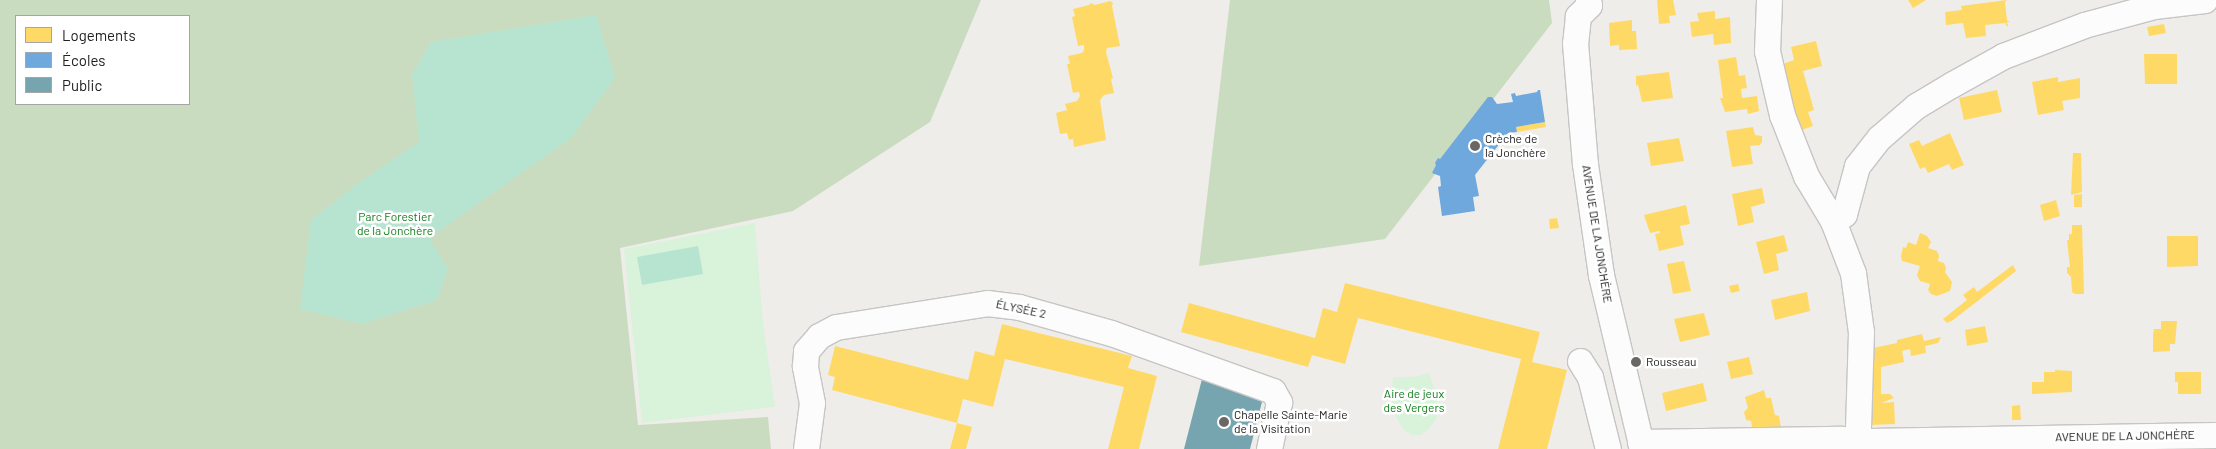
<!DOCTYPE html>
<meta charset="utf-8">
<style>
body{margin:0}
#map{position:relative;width:2216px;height:449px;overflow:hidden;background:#efedea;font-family:Barlow,sans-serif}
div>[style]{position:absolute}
.forest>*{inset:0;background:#cadcc0}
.park>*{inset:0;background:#d9f3da}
.pitch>*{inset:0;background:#b7e4d1}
.homes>*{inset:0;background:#ffd966}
.schools>*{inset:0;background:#6fa8dc}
.public>*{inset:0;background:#76a5af}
.roads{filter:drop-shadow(1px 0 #c6c5c4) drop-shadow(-1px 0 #c6c5c4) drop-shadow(0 1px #c6c5c4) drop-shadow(0 -1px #c6c5c4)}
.minor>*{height:25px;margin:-12.5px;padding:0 12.5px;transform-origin:12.5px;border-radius:12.5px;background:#fdfcfc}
.dots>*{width:14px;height:14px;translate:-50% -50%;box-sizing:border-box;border:2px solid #fff;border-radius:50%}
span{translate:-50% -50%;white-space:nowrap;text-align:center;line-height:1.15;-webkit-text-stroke:5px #fff;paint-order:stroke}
.poi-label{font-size:12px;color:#212121}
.left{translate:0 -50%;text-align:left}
.park-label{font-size:12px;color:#107e1a}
.street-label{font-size:12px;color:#212121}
.legend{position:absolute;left:15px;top:15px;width:175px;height:90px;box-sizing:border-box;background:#fff;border:1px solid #a6a6a6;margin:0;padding:6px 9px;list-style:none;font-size:15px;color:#212121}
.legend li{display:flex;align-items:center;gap:10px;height:25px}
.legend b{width:25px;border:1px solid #a6a6a6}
</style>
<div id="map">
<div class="forest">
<div style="clip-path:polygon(evenodd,0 0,981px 0,930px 122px,793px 211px,620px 248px,638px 425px,768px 417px,771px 449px,0 449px,0 0,16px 16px,189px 16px,189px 104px,16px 104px,16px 16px)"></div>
<div style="clip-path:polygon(1230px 0,1549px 0,1552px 23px,1385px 239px,1199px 266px)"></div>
</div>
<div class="park">
<div style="clip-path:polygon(755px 223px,763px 323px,775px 407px,642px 423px,624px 249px)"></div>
<div style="clip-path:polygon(1429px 373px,1437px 397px,1437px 418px,1429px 429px,1421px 435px,1412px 435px,1403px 429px,1396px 417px,1391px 398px,1393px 377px,1412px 377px)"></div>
</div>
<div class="pitch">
<div style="clip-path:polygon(596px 15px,615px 78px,571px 138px,429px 238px,448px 269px,437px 300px,362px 324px,300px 309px,311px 220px,361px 181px,419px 142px,412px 75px,431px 42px)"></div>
<div style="clip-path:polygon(698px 246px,703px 274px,642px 285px,637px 257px)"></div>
</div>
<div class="homes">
<div style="clip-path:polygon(1657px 0,1673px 0,1676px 15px,1669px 16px,1670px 23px,1659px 24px)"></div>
<div style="clip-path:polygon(1908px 0,1926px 0,1913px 8px)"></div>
<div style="clip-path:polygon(2007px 0,2005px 2px,2007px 20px,2010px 22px,2007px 22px,2008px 26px,2006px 26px,2006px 23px,1985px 25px,1986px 36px,1966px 38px,1963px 23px,1946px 25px,1945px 12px,1962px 10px,1961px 6px)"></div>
<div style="clip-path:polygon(1110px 1px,1113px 3px,1112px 6px,1120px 46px,1107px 48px,1106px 52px,1113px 78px,1111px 79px,1114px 93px,1104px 95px,1100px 100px,1106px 140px,1074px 147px,1073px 139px,1069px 140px,1067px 133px,1060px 134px,1056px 113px,1067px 110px,1065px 104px,1077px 101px,1080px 96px,1079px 92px,1073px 93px,1067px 64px,1070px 64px,1068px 56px,1082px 53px,1084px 50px,1084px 45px,1078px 46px,1072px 17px,1075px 16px,1073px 9px,1089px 5px,1091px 3px,1095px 5px)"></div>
<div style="clip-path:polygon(1715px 11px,1715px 19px,1730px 17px,1731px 43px,1714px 45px,1713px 34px,1692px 37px,1690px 22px,1699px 21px,1697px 13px)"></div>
<div style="clip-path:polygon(1632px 20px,1632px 31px,1636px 31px,1637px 49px,1619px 50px,1619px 45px,1610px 46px,1609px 23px)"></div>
<div style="clip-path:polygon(2164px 24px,2166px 33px,2149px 36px,2147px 27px)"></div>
<div style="clip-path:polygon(1816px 41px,1822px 66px,1803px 71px,1814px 110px,1808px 112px,1813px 126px,1799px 131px,1780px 65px,1794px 60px,1791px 47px)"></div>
<div style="clip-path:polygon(2144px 54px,2177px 54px,2177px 84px,2145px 84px)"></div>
<div style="clip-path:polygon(1736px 57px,1739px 76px,1745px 75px,1747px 88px,1741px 89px,1742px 98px,1757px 96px,1759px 111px,1748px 114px,1747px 109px,1725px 112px,1720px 98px,1723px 98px,1718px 60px)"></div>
<div style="clip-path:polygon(1669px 72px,1673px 98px,1642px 102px,1638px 85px,1636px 86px,1636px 76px)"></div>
<div style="clip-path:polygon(2058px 77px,2058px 82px,2080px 78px,2080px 98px,2062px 101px,2064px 110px,2038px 115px,2032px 82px)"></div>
<div style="clip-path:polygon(1997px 90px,2002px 112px,1964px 120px,1959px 98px)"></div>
<div style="clip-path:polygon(1545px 122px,1546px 127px,1517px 132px,1516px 127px)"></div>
<div style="clip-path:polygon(1753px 127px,1755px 135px,1762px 136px,1762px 142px,1760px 145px,1750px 146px,1753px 164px,1732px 167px,1726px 131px)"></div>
<div style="clip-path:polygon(1950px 133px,1964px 165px,1952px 170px,1949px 164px,1928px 173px,1925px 167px,1920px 169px,1909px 144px,1919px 140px,1922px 146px)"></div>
<div style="clip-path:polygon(1679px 138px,1684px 161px,1651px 166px,1647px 143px)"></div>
<div style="clip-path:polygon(2073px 153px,2081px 153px,2082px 192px,2071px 195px)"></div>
<div style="clip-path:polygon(1762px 188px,1765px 203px,1751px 207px,1754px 222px,1738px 226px,1732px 194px)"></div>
<div style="clip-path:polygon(2082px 194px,2082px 207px,2074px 207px,2074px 195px)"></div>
<div style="clip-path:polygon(2056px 200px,2060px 216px,2044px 221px,2040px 205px)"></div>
<div style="clip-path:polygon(1686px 205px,1690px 224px,1680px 226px,1684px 245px,1659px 251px,1655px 234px,1660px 233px,1659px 231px,1650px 233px,1644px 215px)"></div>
<div style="clip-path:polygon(1557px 218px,1559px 228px,1550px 229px,1549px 219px)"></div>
<div style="clip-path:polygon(2072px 225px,2082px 225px,2084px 294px,2075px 294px,2072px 292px,2071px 277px,2067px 273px,2067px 267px,2070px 267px,2067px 240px,2069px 240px,2069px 234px,2072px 234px)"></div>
<div style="clip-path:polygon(1920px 233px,1927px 236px,1931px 242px,1928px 248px,1937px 251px,1939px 256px,1938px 261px,1944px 263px,1946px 268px,1945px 272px,1952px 282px,1950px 291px,1937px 296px,1931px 294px,1928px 290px,1930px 284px,1920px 281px,1917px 275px,1920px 266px,1902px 261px,1901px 256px,1903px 247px,1906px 248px,1908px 242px,1916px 245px)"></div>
<div style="clip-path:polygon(1784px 235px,1788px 251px,1776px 254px,1779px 270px,1764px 274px,1756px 242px)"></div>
<div style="clip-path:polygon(2167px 236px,2198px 236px,2198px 266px,2167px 267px)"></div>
<div style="clip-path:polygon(1684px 261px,1691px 291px,1673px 294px,1667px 264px)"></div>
<div style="clip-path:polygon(2013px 265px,2016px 271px,1988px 293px,1953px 320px,1947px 323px,1943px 319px,1967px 300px,1963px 295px,1974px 287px,1977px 292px)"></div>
<div style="clip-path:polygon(1345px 283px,1540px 332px,1532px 362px,1567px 370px,1547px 449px,1498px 449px,1521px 359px,1358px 318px,1345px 364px,1312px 355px,1308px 367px,1181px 332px,1189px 303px,1315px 338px,1323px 308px,1337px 312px)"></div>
<div style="clip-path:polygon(1738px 284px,1740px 291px,1731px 293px,1729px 286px)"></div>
<div style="clip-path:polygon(1807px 292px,1810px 311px,1775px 320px,1771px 300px)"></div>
<div style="clip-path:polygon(1704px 313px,1710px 335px,1680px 342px,1674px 319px)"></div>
<div style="clip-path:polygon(2161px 321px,2177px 321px,2175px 344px,2170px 344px,2170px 351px,2153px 352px,2153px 334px,2154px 329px,2161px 329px)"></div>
<div style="clip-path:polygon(1002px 324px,1132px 356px,1128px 368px,1157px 376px,1139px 449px,1108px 449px,1124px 387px,1005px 359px,993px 407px,963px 399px,957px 423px,972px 427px,966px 449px,950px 449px,957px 423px,832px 390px,835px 377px,828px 375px,835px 346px,968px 380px,975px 351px,994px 356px)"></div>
<div style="clip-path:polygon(1985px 326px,1988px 342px,1967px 346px,1965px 330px)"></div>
<div style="clip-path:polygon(1922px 334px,1924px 341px,1941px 337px,1938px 343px,1925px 346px,1926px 353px,1911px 356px,1910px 349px,1902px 351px,1904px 362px,1881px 367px,1881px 394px,1890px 394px,1894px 398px,1881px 403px,1894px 402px,1895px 424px,1869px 425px,1868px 349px,1897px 343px,1897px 340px)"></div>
<div style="clip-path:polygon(1749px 357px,1753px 374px,1731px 379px,1727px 362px)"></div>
<div style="clip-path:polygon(2055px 370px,2072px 371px,2072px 392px,2032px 394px,2032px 382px,2044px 382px,2044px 372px,2055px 372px)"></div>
<div style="clip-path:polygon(2175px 372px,2201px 372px,2201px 394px,2178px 394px,2178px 382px,2175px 382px)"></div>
<div style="clip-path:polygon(1703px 383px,1707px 401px,1666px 411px,1662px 393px)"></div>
<div style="clip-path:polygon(1764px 390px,1766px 398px,1771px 398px,1775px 415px,1779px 416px,1781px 427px,1752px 427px,1751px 421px,1746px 420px,1744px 412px,1748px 408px,1745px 397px)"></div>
<div style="clip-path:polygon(2020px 405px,2021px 420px,2012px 420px,2012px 406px)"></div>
</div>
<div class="schools">
<div style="clip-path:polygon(1538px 90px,1540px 90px,1545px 122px,1516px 127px,1517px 132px,1508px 133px,1475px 175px,1479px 196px,1473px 197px,1475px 211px,1442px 216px,1438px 187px,1441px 186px,1440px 176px,1432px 173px,1436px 165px,1435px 163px,1438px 158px,1440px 159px,1488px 97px,1492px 97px,1497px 104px,1513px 102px,1511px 94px,1515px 93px,1516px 96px,1537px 92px)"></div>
</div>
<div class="public">
<div style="clip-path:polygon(1202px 379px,1264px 394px,1250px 449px,1184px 449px)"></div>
</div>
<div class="roads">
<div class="minor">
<div style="left:1588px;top:0;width:5px;rotate:79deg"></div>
<div style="left:1589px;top:5px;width:16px;rotate:135deg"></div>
<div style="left:1578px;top:16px;width:27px;rotate:96deg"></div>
<div style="left:1575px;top:43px;width:121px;rotate:85.3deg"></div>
<div style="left:1585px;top:164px;width:112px;rotate:81.8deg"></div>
<div style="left:1601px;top:275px;width:179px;rotate:76.7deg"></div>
<div style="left:1769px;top:0;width:51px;rotate:92.2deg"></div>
<div style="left:1767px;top:51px;width:66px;rotate:76.8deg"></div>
<div style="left:1782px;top:115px;width:66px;rotate:68.5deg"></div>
<div style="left:1806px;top:176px;width:52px;rotate:59deg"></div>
<div style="left:1833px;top:221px;width:56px;rotate:69deg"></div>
<div style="left:1853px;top:273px;width:60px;rotate:82.3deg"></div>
<div style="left:1861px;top:332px;width:96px;rotate:91.8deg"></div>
<div style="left:1858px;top:428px;width:21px;rotate:98deg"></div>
<div style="left:1833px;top:221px;width:13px;rotate:-32deg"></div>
<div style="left:1844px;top:214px;width:50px;rotate:-74.8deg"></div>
<div style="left:1857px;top:166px;width:36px;rotate:-52deg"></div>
<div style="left:1879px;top:138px;width:49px;rotate:-40.9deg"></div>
<div style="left:1916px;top:106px;width:41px;rotate:-31deg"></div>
<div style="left:1951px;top:85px;width:60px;rotate:-29.1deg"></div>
<div style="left:2003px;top:56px;width:87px;rotate:-20.9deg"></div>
<div style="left:2084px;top:25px;width:73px;rotate:-15.2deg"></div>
<div style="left:2154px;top:6px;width:51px;rotate:-6.7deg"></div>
<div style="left:1580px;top:361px;width:19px;rotate:58deg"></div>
<div style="left:1590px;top:377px;width:74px;rotate:76deg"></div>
<div style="left:1640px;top:442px;width:201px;rotate:-0.9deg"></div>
<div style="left:1841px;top:439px;width:28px;rotate:4deg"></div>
<div style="left:1869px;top:441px;width:347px;rotate:-1deg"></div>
<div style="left:806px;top:449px;width:46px;rotate:-82.6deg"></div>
<div style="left:812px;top:403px;width:38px;rotate:-101deg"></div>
<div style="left:805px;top:366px;width:15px;rotate:-86deg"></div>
<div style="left:806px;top:351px;width:20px;rotate:-49deg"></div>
<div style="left:819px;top:336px;width:19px;rotate:-28deg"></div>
<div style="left:836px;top:327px;width:153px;rotate:-9deg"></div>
<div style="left:987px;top:303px;width:32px;rotate:7deg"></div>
<div style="left:1019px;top:307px;width:96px;rotate:15.8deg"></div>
<div style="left:1111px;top:333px;width:172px;rotate:19.7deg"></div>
<div style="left:1273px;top:391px;width:13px;rotate:61deg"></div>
<div style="left:1279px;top:402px;width:48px;rotate:102deg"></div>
</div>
</div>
<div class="dots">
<div style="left:1475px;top:146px;background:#696867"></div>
<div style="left:1636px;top:362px;background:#696867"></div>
<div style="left:1224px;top:422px;background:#696867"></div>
</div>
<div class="poi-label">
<span class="left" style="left:1485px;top:146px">Crèche de<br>la Jonchère</span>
<span class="left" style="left:1646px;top:362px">Rousseau</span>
<span class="left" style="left:1234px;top:422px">Chapelle Sainte-Marie<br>de la Visitation</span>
</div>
<div class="park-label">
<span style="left:395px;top:224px">Parc Forestier<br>de la Jonchère</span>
<span style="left:1414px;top:401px">Aire de jeux<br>des Vergers</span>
</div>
<div class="street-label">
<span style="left:1597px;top:234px;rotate:81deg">AVENUE DE LA JONCHÈRE</span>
<span style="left:1021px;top:309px;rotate:12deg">ÉLYSÉE 2</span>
<span style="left:2125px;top:436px;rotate:-1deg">AVENUE DE LA JONCHÈRE</span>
</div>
<ul class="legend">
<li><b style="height:14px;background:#ffd966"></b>Logements</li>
<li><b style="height:14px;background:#6fa8dc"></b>Écoles</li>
<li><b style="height:14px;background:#76a5af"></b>Public</li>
</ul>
</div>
